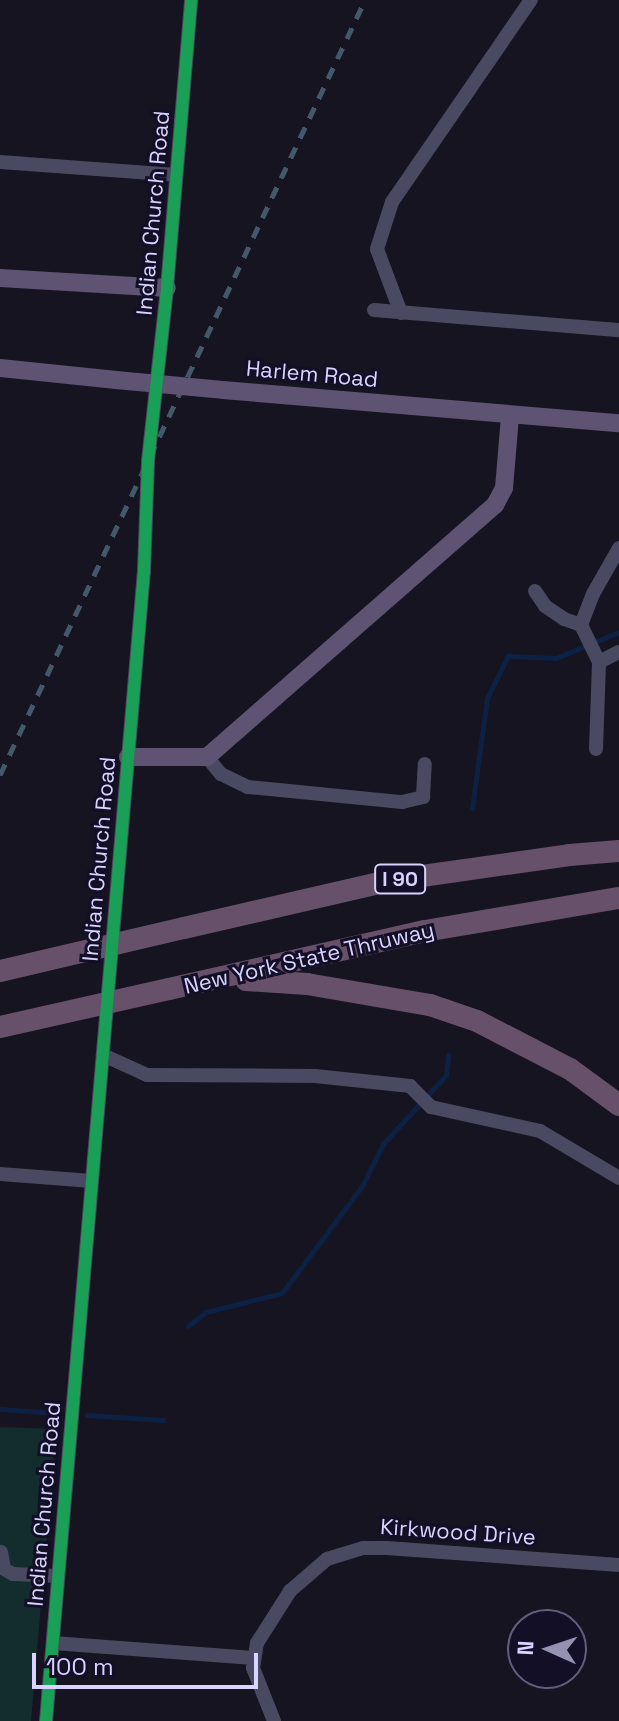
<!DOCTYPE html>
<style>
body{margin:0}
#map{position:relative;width:619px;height:1721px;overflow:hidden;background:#161421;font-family:"Space Grotesk",sans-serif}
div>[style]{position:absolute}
.green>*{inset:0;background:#132c2d}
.stream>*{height:5px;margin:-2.5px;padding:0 2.5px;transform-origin:2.5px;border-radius:2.5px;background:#0d2144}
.minor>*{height:14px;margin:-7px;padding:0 7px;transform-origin:7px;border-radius:7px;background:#4a4962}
.major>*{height:18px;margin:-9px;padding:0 9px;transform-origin:9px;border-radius:9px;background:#5e5373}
.highway>*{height:22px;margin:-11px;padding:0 11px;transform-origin:11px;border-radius:11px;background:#67516a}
.rail>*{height:5px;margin-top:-2.5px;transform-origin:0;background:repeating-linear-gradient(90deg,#43596b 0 12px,transparent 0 22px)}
.major-bridge>*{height:18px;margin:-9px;padding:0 9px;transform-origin:9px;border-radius:9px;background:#5e5373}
.highway-bridge>*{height:22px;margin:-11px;padding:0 11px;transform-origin:11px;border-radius:11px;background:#67516a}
.cycleway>*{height:12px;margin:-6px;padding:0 6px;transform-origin:6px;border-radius:6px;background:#1a9f57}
span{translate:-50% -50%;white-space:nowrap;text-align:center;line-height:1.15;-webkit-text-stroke:6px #130f26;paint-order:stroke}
.shield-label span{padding:2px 6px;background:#130f26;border:2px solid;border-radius:6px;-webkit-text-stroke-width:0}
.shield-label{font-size:20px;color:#d9d4ff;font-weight:700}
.street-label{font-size:22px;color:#d9d4ff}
.north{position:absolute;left:507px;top:1609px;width:80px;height:80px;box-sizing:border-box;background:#130f26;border:2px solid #625e7d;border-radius:50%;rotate:273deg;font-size:22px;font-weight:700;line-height:32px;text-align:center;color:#d9d4ff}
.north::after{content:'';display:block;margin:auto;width:28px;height:36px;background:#9591b1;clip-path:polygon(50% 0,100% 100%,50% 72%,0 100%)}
.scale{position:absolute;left:32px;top:1653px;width:226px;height:36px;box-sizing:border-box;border:4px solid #d9d4ff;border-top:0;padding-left:10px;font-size:24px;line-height:28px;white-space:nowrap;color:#d9d4ff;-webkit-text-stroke:6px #130f26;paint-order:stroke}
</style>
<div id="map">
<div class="green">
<div style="clip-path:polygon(0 1427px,56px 1429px,31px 1721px,0 1721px)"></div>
</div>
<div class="stream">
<div style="left:472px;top:808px;width:111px;rotate:-82.2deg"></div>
<div style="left:487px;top:698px;width:47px;rotate:-63.4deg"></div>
<div style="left:508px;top:656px;width:48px;rotate:2.4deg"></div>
<div style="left:556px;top:658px;width:68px;rotate:-22.4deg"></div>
<div style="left:188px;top:1326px;width:23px;rotate:-38deg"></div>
<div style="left:206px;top:1312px;width:78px;rotate:-14deg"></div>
<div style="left:282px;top:1293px;width:134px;rotate:-53.2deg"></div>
<div style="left:362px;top:1186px;width:47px;rotate:-63.4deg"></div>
<div style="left:383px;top:1144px;width:93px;rotate:-47.6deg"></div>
<div style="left:446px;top:1075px;width:20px;rotate:-84deg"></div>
<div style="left:0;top:1409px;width:44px;rotate:3.9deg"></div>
<div style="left:87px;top:1415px;width:76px;rotate:3.8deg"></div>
</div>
<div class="minor">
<div style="left:0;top:162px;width:176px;rotate:4.2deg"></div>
<div style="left:374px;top:310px;width:246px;rotate:4.7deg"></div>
<div style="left:401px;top:313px;width:68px;rotate:-110.6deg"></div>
<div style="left:377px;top:249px;width:49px;rotate:-72.3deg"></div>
<div style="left:392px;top:202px;width:245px;rotate:-55.5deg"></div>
<div style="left:535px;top:591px;width:18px;rotate:56deg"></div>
<div style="left:545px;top:606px;width:23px;rotate:34deg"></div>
<div style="left:564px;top:619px;width:18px;rotate:19deg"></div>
<div style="left:599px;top:662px;width:41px;rotate:-115.9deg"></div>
<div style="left:581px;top:625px;width:33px;rotate:-69deg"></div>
<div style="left:593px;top:594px;width:53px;rotate:-60.5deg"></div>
<div style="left:596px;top:749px;width:87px;rotate:-88deg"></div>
<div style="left:599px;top:662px;width:22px;rotate:-27deg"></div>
<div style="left:207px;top:757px;width:22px;rotate:51deg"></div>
<div style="left:221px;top:774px;width:30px;rotate:26deg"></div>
<div style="left:248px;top:787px;width:155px;rotate:5.6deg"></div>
<div style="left:402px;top:802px;width:22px;rotate:-13deg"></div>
<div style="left:423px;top:797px;width:33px;rotate:-87deg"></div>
<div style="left:103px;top:1055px;width:48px;rotate:24.4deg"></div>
<div style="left:147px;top:1075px;width:168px;rotate:0.3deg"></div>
<div style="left:315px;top:1076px;width:96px;rotate:6deg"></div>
<div style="left:410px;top:1086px;width:30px;rotate:45deg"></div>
<div style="left:431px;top:1107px;width:112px;rotate:12.4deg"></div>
<div style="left:540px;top:1131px;width:92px;rotate:30.7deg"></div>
<div style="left:0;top:1174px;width:92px;rotate:4.4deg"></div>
<div style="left:1px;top:1552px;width:17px;rotate:80deg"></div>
<div style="left:4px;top:1569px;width:10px;rotate:29deg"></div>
<div style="left:13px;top:1574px;width:45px;rotate:2.5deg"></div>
<div style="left:53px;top:1643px;width:201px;rotate:4.3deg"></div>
<div style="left:46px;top:1721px;width:1154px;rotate:-85.13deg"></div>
<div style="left:144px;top:571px;width:110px;rotate:-87.9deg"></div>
<div style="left:148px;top:461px;width:174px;rotate:-83.7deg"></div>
<div style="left:167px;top:288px;width:289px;rotate:-85.2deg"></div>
<div style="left:274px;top:1721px;width:57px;rotate:-111.6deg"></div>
<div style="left:253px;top:1668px;width:25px;rotate:-81deg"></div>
<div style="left:257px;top:1643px;width:62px;rotate:-57.6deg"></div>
<div style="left:290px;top:1591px;width:49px;rotate:-40.9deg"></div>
<div style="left:327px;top:1559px;width:38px;rotate:-17deg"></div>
<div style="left:363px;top:1548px;width:24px"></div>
<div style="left:387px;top:1548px;width:233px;rotate:4.2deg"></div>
</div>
<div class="major">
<div style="left:0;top:278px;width:167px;rotate:3.4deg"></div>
<div style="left:0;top:368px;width:117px;rotate:5.9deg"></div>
<div style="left:223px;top:390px;width:397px;rotate:4.8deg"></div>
<div style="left:128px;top:757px;width:79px"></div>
<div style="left:207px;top:757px;width:383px;rotate:-41.2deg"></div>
<div style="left:495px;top:505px;width:19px;rotate:-62deg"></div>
<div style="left:504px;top:488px;width:72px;rotate:-85.2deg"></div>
</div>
<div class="highway">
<div style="left:184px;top:928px;width:208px;rotate:-13deg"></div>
<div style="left:387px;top:881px;width:184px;rotate:-8.1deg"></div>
<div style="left:569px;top:855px;width:50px;rotate:-4.6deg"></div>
<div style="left:246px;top:980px;width:61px;rotate:3.8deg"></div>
<div style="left:307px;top:984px;width:125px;rotate:9.7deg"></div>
<div style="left:430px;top:1005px;width:50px;rotate:18.8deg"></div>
<div style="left:477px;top:1021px;width:105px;rotate:27.3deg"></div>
<div style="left:570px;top:1069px;width:61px;rotate:36.3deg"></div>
<div style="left:169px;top:989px;width:262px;rotate:-12.8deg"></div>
<div style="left:425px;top:931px;width:197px;rotate:-9.7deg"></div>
</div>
<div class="rail">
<div style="left:0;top:775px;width:857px;rotate:-64.78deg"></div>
</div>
<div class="major-bridge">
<div style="left:116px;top:380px;width:107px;rotate:5.3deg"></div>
</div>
<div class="highway-bridge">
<div style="left:0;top:971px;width:189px;rotate:-13.2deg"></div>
<div style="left:0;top:1027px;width:173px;rotate:-12.7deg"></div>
</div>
<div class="cycleway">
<div style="left:46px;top:1721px;width:1154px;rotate:-85.13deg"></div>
<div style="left:144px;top:571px;width:110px;rotate:-87.9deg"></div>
<div style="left:148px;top:461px;width:174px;rotate:-83.7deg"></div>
<div style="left:167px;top:288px;width:289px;rotate:-85.2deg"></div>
</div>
<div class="shield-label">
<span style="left:400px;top:879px">I 90</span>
</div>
<div class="street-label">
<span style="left:153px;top:213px;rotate:-85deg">Indian Church Road</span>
<span style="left:312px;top:374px;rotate:5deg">Harlem Road</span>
<span style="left:99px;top:859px;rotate:-85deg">Indian Church Road</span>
<span style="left:309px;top:958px;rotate:-13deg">New York State Thruway</span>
<span style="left:44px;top:1504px;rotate:-85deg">Indian Church Road</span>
<span style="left:458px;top:1532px;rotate:4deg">Kirkwood Drive</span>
</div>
<div class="north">N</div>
<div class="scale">100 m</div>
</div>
